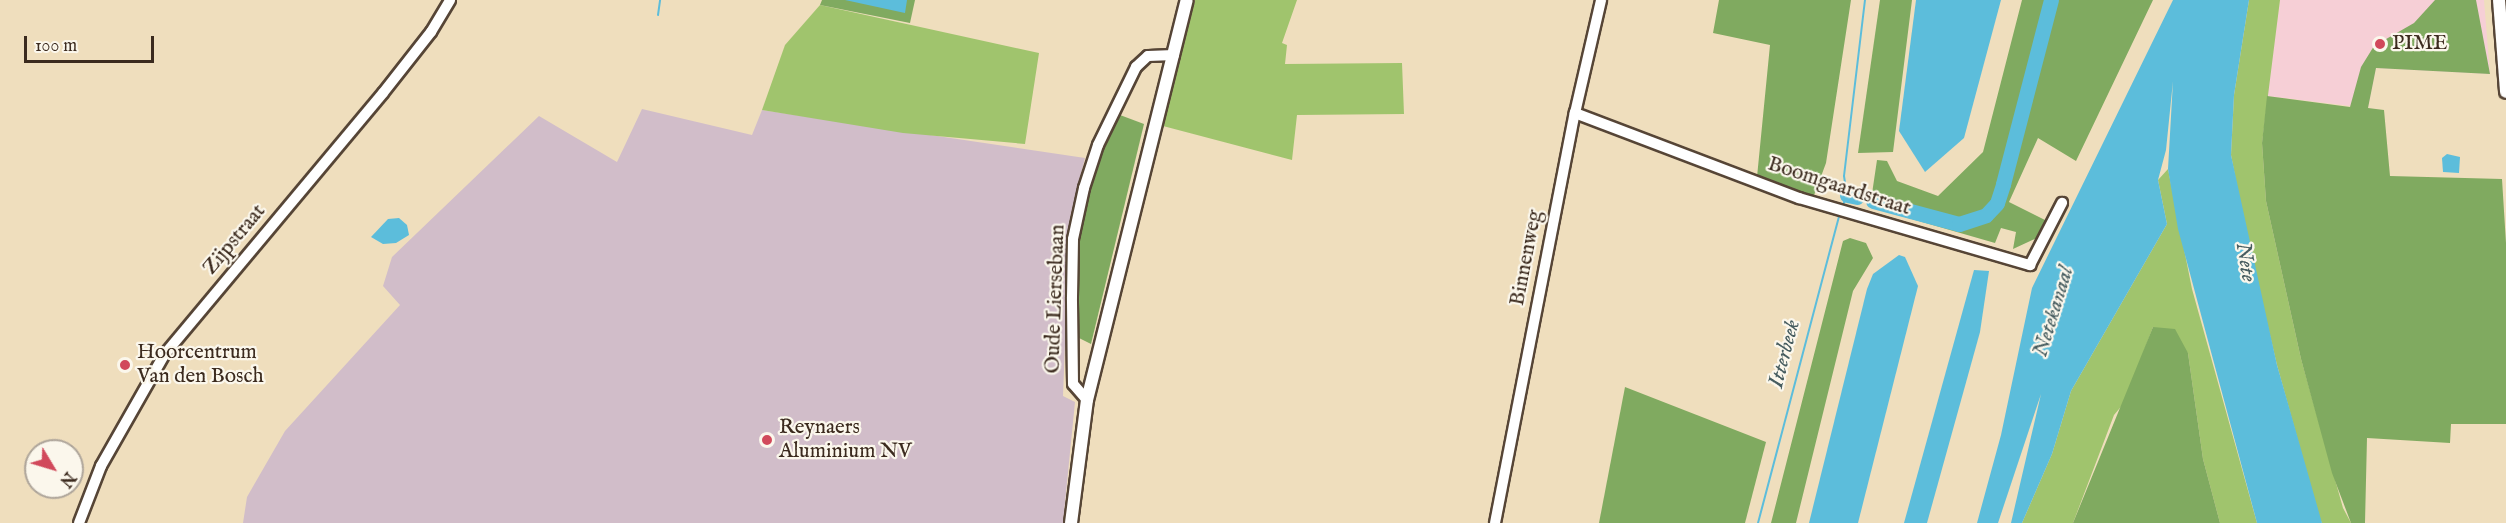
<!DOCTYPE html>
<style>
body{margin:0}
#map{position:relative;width:2506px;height:523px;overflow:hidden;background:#efdebd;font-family:"IM FELL English",serif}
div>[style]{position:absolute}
.built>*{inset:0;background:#f6cfd6}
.industrial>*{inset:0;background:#d1bdc9}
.green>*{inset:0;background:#a0c46d}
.forest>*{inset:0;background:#80aa60}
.water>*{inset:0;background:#5cbddb}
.stream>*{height:2px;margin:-1px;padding:0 1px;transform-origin:1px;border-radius:1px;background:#5cbddb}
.river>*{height:15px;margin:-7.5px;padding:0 7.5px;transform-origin:7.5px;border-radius:7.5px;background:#5cbddb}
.roads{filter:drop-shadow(2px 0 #564536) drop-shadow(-2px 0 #564536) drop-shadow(0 2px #564536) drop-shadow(0 -2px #564536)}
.minor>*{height:10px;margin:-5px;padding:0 5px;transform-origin:5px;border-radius:5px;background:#fff}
.major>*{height:12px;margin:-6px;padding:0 6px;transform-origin:6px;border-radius:6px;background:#fff}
.dots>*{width:16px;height:16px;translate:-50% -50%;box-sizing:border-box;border:3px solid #fbf7ec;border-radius:50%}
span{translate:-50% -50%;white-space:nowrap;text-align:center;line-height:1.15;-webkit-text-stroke:4.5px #fbf7ec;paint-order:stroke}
.poi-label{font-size:21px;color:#3b2a1e}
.left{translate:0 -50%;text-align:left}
.street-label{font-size:21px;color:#3b2a1e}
.water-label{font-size:22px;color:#475d60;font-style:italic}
.north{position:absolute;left:24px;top:439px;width:60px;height:60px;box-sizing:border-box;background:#fbf7ec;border:2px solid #aea59a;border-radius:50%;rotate:128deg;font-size:16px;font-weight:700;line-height:24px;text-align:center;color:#3b2a1e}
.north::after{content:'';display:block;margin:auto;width:21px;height:27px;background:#d1495b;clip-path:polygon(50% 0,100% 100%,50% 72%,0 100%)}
.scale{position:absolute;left:24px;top:36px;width:130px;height:27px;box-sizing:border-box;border:3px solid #3b2a1e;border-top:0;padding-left:8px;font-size:18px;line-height:21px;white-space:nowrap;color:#3b2a1e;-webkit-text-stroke:4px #fbf7ec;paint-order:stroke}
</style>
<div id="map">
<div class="built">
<div style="clip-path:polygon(2280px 0,2484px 0,2490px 74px,2376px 68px,2368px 108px,2267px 96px)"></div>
</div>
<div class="industrial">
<div style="clip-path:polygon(642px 109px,752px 135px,762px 110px,1085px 158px,1070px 218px,1063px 396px,1075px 402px,1063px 523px,243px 523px,247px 497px,285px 431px,400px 305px,383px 286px,392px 257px,539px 116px,617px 162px)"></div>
</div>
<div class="green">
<div style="clip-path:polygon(1195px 0,1297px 0,1282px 43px,1287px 45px,1285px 64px,1402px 63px,1404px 114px,1297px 115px,1292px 160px,1163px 126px)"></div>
<div style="clip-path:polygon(2249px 0,2280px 0,2262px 143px,2266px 201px,2301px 359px,2343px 508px,2351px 523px,2322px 523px,2319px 517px,2277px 365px,2247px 238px,2231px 155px,2234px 95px)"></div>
<div style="clip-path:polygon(820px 5px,1039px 53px,1025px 144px,903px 133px,762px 110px,785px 45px)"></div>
<div style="clip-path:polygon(2168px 169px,2192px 289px,2257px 523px,2220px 523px,2203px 459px,2188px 353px,2153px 327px,2124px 403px,2114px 415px,2073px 523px,2022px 523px,2052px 454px,2071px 391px,2167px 224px,2158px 180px)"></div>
</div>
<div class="forest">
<div style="clip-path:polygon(822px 0,915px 0,910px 23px,820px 5px)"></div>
<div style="clip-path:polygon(1719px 0,1851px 0,1826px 163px,1813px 198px,1757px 177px,1770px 45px,1713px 33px)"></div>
<div style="clip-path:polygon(1880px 0,1912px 0,1893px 152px,1858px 153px)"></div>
<div style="clip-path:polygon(2022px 0,2153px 0,2076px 161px,2038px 138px,2009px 202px,2047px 221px,2039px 237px,2013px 249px,2016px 232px,2001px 228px,1995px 243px,1870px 207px,1877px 160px,1887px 161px,1897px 181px,1938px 196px,1983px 152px)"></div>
<div style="clip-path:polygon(2435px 0,2476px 0,2490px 74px,2376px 68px,2368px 108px,2384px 110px,2390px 176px,2502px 179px,2506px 243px,2506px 424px,2451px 424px,2450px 443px,2367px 438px,2365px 523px,2351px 523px,2332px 473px,2301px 359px,2266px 201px,2262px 143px,2267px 96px,2350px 107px,2361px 67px,2374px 46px,2414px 23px)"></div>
<div style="clip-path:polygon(1120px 115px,1144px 124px,1091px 344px,1077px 337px,1075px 299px,1082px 212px,1101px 150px)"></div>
<div style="clip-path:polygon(1850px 238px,1866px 243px,1873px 258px,1853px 291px,1796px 523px,1771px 523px,1843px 241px)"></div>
<div style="clip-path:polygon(2153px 327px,2175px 329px,2188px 353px,2203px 459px,2220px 523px,2073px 523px)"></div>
<div style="clip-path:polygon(1625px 387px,1766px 442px,1745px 523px,1599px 523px)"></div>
</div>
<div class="water">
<div style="clip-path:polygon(845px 0,907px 0,905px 13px)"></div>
<div style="clip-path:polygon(1916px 0,2001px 0,1964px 138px,1925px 172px,1899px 131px)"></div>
<div style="clip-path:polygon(2173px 0,2249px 0,2234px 95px,2231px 155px,2277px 365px,2322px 523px,2257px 523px,2178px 229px,2168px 169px,2173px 81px,2166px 150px,2158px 180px,2167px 224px,2071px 391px,2052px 454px,2022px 523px,2011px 523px,2041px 394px,1998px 523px,1977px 523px,2001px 435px,2032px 288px)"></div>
<div style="clip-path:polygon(2447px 154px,2460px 157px,2459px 173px,2443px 172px,2442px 158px)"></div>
<div style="clip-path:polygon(399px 218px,407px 225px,409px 235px,396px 243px,383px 244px,371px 237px,388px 219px)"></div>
<div style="clip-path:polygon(1899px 255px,1905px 257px,1918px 286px,1858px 523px,1809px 523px,1867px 289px,1873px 274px)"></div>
<div style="clip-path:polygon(1974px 270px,1989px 271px,1980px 332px,1927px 523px,1904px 523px)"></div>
</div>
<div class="stream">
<div style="left:658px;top:15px;width:15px;rotate:-82deg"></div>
<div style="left:1842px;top:208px;width:14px;rotate:-69deg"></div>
<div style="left:1847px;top:195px;width:19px;rotate:-99deg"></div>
<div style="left:1844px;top:176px;width:177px;rotate:-83.2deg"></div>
<div style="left:1758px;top:523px;width:321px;rotate:-75.2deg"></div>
</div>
<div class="river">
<div style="left:1847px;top:195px;width:10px;rotate:11deg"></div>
<div style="left:1873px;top:201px;width:89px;rotate:15deg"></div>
<div style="left:1959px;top:224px;width:28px;rotate:-18deg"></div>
<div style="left:1986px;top:215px;width:16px;rotate:-47deg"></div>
<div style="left:1997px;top:203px;width:20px;rotate:-72deg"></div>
<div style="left:2003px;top:184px;width:190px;rotate:-75.4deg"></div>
</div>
<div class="roads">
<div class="minor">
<div style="left:1575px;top:113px;width:240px;rotate:20.8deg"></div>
<div style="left:1799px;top:198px;width:241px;rotate:16.2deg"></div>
<div style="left:2030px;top:265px;width:70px;rotate:-62.7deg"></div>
<div style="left:1087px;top:400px;width:21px;rotate:-131deg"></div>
<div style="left:1073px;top:384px;width:87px;rotate:-90.7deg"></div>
<div style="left:1072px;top:297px;width:58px;rotate:-89deg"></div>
<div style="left:1073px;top:239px;width:52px;rotate:-77.8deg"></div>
<div style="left:1084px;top:188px;width:45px;rotate:-72deg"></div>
<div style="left:1098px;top:145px;width:87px;rotate:-64deg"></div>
<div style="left:1136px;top:67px;width:16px;rotate:-43deg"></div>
<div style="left:1148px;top:56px;width:26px;rotate:-2deg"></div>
<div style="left:79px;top:523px;width:61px;rotate:-68.9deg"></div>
<div style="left:101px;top:466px;width:128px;rotate:-60.4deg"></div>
<div style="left:164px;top:355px;width:341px;rotate:-50.1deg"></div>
<div style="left:383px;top:93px;width:78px;rotate:-51.8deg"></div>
<div style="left:431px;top:32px;width:37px;rotate:-59deg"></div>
<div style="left:1495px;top:523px;width:418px;rotate:-79deg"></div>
<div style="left:1575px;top:113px;width:116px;rotate:-77deg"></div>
</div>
<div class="major">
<div style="left:2499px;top:0;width:92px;rotate:85.6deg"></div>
<div style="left:1071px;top:523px;width:124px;rotate:-82.6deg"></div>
<div style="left:1087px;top:400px;width:412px;rotate:-76deg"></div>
</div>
</div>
<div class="dots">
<div style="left:2380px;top:44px;background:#d1495b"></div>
<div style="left:125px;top:365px;background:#d1495b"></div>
<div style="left:767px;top:440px;background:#d1495b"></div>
</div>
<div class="poi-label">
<span class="left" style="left:2392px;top:44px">PIME</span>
<span class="left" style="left:137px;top:365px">Hoorcentrum<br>Van den Bosch</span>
<span class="left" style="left:779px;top:440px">Reynaers<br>Aluminium NV</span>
</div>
<div class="street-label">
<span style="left:1839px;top:187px;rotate:18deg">Boomgaardstraat</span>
<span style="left:235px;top:240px;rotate:-50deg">Zijpstraat</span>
<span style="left:1527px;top:258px;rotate:-79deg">Binnenweg</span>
<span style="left:1056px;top:299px;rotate:-88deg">Oude Liersebaan</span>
</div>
<div class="water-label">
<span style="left:2245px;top:262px;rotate:81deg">Nete</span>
<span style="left:2054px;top:312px;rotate:-73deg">Netekanaal</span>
<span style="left:1785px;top:354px;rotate:-75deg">Itterbeek</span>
</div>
<div class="north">N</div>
<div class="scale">100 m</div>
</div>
